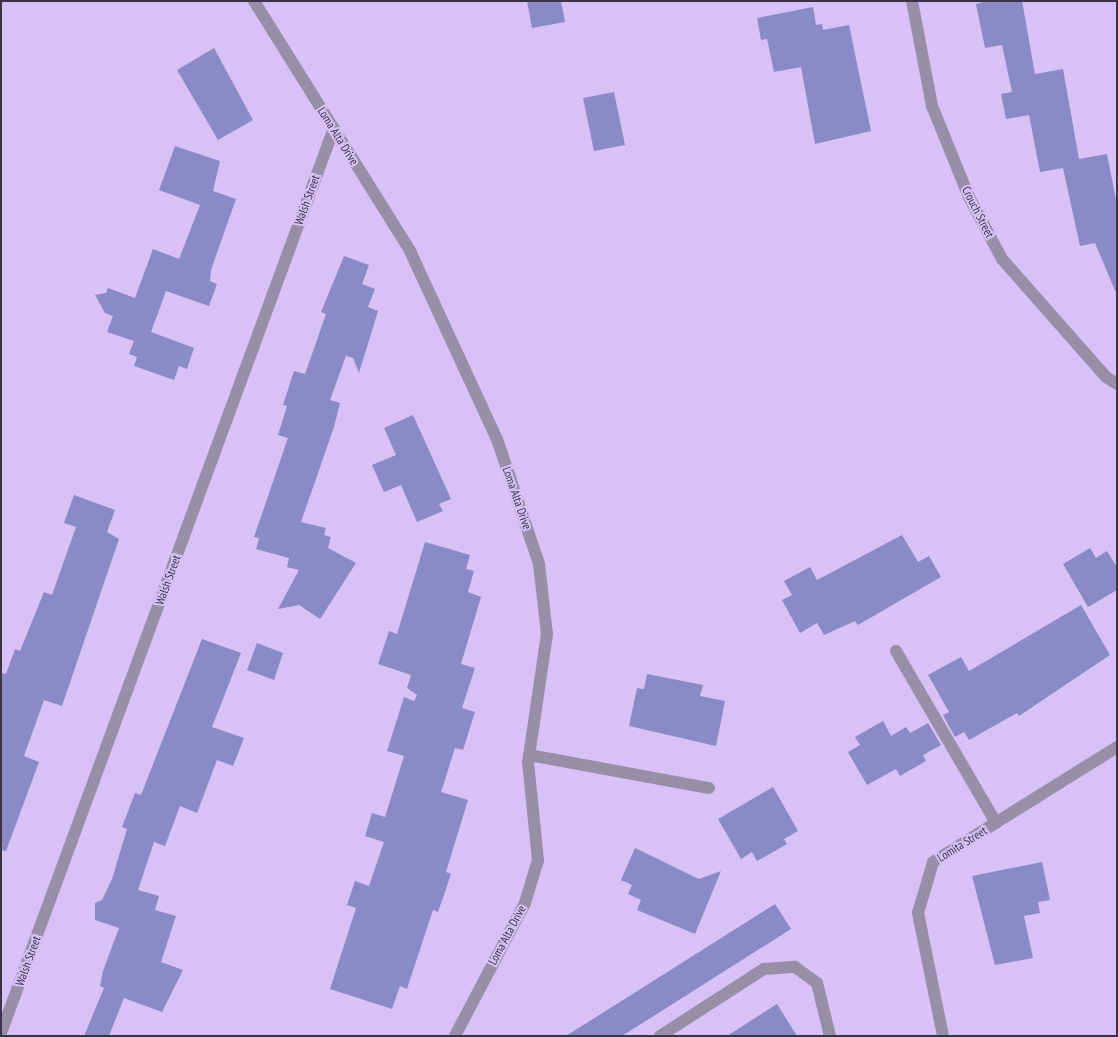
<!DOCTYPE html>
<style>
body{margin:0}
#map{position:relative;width:1118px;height:1037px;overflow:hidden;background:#d7c1f7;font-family:"PT Sans Narrow",sans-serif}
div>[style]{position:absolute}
.building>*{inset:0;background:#8a8ac6}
.minor>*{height:12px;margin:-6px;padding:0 6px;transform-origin:6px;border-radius:6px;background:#988ea8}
span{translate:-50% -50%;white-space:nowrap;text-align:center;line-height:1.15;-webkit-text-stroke:4px #d7c1f7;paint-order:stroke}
.street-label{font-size:12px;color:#3c3349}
.frame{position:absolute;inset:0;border:2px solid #3c3349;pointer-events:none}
</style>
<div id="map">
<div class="building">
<div style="clip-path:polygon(527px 1px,561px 1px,565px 22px,532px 28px)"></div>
<div style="clip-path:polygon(987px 1px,1022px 1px,1035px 74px,1063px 69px,1079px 159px,1107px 154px,1117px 205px,1117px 295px,1095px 243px,1080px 246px,1063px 168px,1040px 172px,1029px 115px,1006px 119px,1001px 94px,1012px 92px,1002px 45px,985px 48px,976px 4px)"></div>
<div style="clip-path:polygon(813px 7px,816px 25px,822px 24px,823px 30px,849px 25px,871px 131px,815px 144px,801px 67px,774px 72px,767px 39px,761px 40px,757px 18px)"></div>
<div style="clip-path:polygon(214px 48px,253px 120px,218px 140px,177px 70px)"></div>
<div style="clip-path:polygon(614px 92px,625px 145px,594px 151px,583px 98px)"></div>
<div style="clip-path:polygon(175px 146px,220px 161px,213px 191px,236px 199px,211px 270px,210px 281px,217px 284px,209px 306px,166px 291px,151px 332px,194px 348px,187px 369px,179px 366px,174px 380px,134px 366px,137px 357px,129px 354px,134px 341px,107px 332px,113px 316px,105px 313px,95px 295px,106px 293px,108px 288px,135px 298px,153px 249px,179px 259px,200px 205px,159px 190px)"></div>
<div style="clip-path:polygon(344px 256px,369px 265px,362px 284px,375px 289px,368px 307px,378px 311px,359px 373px,353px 358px,346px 356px,330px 400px,340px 403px,334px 427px,301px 522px,326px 528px,324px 535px,331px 537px,328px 548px,356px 563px,320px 619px,299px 605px,278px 609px,299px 570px,287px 567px,289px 558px,256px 549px,259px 538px,254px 537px,288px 438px,278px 435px,287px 406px,283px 405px,294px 371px,305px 374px,326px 314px,321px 312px)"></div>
<div style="clip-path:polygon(413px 415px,451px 499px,439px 504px,443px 511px,417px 522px,401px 485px,384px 492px,372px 465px,396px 455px,384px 428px)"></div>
<div style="clip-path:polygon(74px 495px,115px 510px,107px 532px,119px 539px,62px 706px,44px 700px,24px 756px,39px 762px,6px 851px,1px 850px,1px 673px,6px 674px,15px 649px,20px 651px,44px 592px,52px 595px,76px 527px,64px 523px)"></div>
<div style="clip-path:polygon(902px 535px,918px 562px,929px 556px,941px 577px,858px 625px,855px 621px,824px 635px,817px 623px,800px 633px,782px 600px,792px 595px,784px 581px,810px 567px,817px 580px)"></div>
<div style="clip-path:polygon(425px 542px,470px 555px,466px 569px,474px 571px,468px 592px,481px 597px,461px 664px,475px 668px,462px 708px,475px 712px,463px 750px,455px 748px,441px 792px,468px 800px,446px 872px,451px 874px,438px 912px,433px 910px,407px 989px,400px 986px,392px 1009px,330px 989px,356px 908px,347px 905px,355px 881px,369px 886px,384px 842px,365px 836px,372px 813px,385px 817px,404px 756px,387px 751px,404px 697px,414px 701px,417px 695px,407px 688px,411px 675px,378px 664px,389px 631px,397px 634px)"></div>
<div style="clip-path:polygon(1090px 548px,1096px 558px,1107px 551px,1117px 567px,1117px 590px,1088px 607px,1063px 564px)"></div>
<div style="clip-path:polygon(1081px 605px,1110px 655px,1019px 716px,1017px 713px,969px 740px,964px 732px,955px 737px,943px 715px,949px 712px,928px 675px,961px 657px,969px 671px)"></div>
<div style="clip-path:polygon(202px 639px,241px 653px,212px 727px,244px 738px,233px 766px,217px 760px,197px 813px,180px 806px,165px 846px,154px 842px,138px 890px,159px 896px,155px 910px,176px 916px,161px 962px,183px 970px,162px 1012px,124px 998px,109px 1036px,84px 1036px,104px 988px,100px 986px,103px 971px,119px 928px,95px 920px,95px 903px,102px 900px,112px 879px,127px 829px,122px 827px,135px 793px,141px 795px)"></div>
<div style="clip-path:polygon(257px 643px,283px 653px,274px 680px,247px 670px)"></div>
<div style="clip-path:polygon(647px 674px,703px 685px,700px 696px,725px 701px,716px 746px,629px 726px,637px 688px,644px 689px)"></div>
<div style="clip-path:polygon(883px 721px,891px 736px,906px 727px,910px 733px,928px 723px,941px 745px,923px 755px,926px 761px,900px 776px,896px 769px,867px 785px,848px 752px,860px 745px,855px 737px)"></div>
<div style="clip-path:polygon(773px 787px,798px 831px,784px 839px,787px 844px,757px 861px,752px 852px,741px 859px,718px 819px)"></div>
<div style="clip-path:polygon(635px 848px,699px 879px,721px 871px,695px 934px,637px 910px,641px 900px,628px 894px,632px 885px,621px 880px)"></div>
<div style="clip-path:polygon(1042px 862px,1050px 900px,1038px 902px,1040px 913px,1024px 916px,1033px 958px,995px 965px,972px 876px)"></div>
<div style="clip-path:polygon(775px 904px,791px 929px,690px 993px,622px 1036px,566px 1036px)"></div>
<div style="clip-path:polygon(777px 1004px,797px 1036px,727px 1036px)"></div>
</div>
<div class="minor">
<div style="left:254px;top:1px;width:295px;rotate:58deg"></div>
<div style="left:410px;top:251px;width:207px;rotate:65.2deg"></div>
<div style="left:497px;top:439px;width:132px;rotate:71.4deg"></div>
<div style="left:539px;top:564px;width:70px;rotate:83.5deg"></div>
<div style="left:547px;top:634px;width:129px;rotate:98.4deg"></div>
<div style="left:528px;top:762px;width:99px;rotate:84.2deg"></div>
<div style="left:538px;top:860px;width:45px;rotate:106.8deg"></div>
<div style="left:525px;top:903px;width:150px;rotate:117.8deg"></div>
<div style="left:912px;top:1px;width:107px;rotate:79.2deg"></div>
<div style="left:932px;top:106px;width:98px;rotate:67.9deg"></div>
<div style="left:969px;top:197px;width:70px;rotate:62deg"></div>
<div style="left:1002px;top:259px;width:157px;rotate:48.6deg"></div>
<div style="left:1106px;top:377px;width:13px;rotate:32deg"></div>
<div style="left:896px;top:651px;width:199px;rotate:59.8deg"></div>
<div style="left:529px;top:755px;width:183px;rotate:10.4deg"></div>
<div style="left:1px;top:1033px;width:964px;rotate:-69.8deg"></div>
<div style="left:660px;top:1036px;width:124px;rotate:-32.8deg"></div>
<div style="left:764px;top:969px;width:31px;rotate:-4deg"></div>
<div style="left:795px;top:967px;width:27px;rotate:36deg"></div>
<div style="left:817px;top:983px;width:55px;rotate:76.2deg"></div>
<div style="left:943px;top:1036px;width:126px;rotate:-101.5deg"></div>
<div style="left:918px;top:913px;width:53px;rotate:-73.6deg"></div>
<div style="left:933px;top:862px;width:217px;rotate:-32deg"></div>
</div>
<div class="street-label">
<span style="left:338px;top:136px;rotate:58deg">Loma Alta Drive</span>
<span style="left:307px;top:200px;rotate:-70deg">Walsh Street</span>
<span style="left:978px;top:212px;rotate:63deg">Crouch Street</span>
<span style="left:517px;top:498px;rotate:71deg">Loma Alta Drive</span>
<span style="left:168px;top:580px;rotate:-70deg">Walsh Street</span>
<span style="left:962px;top:844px;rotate:-32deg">Lomita Street</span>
<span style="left:507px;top:935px;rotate:-62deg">Loma Alta Drive</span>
<span style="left:28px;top:961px;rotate:-70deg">Walsh Street</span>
</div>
<div class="frame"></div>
</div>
